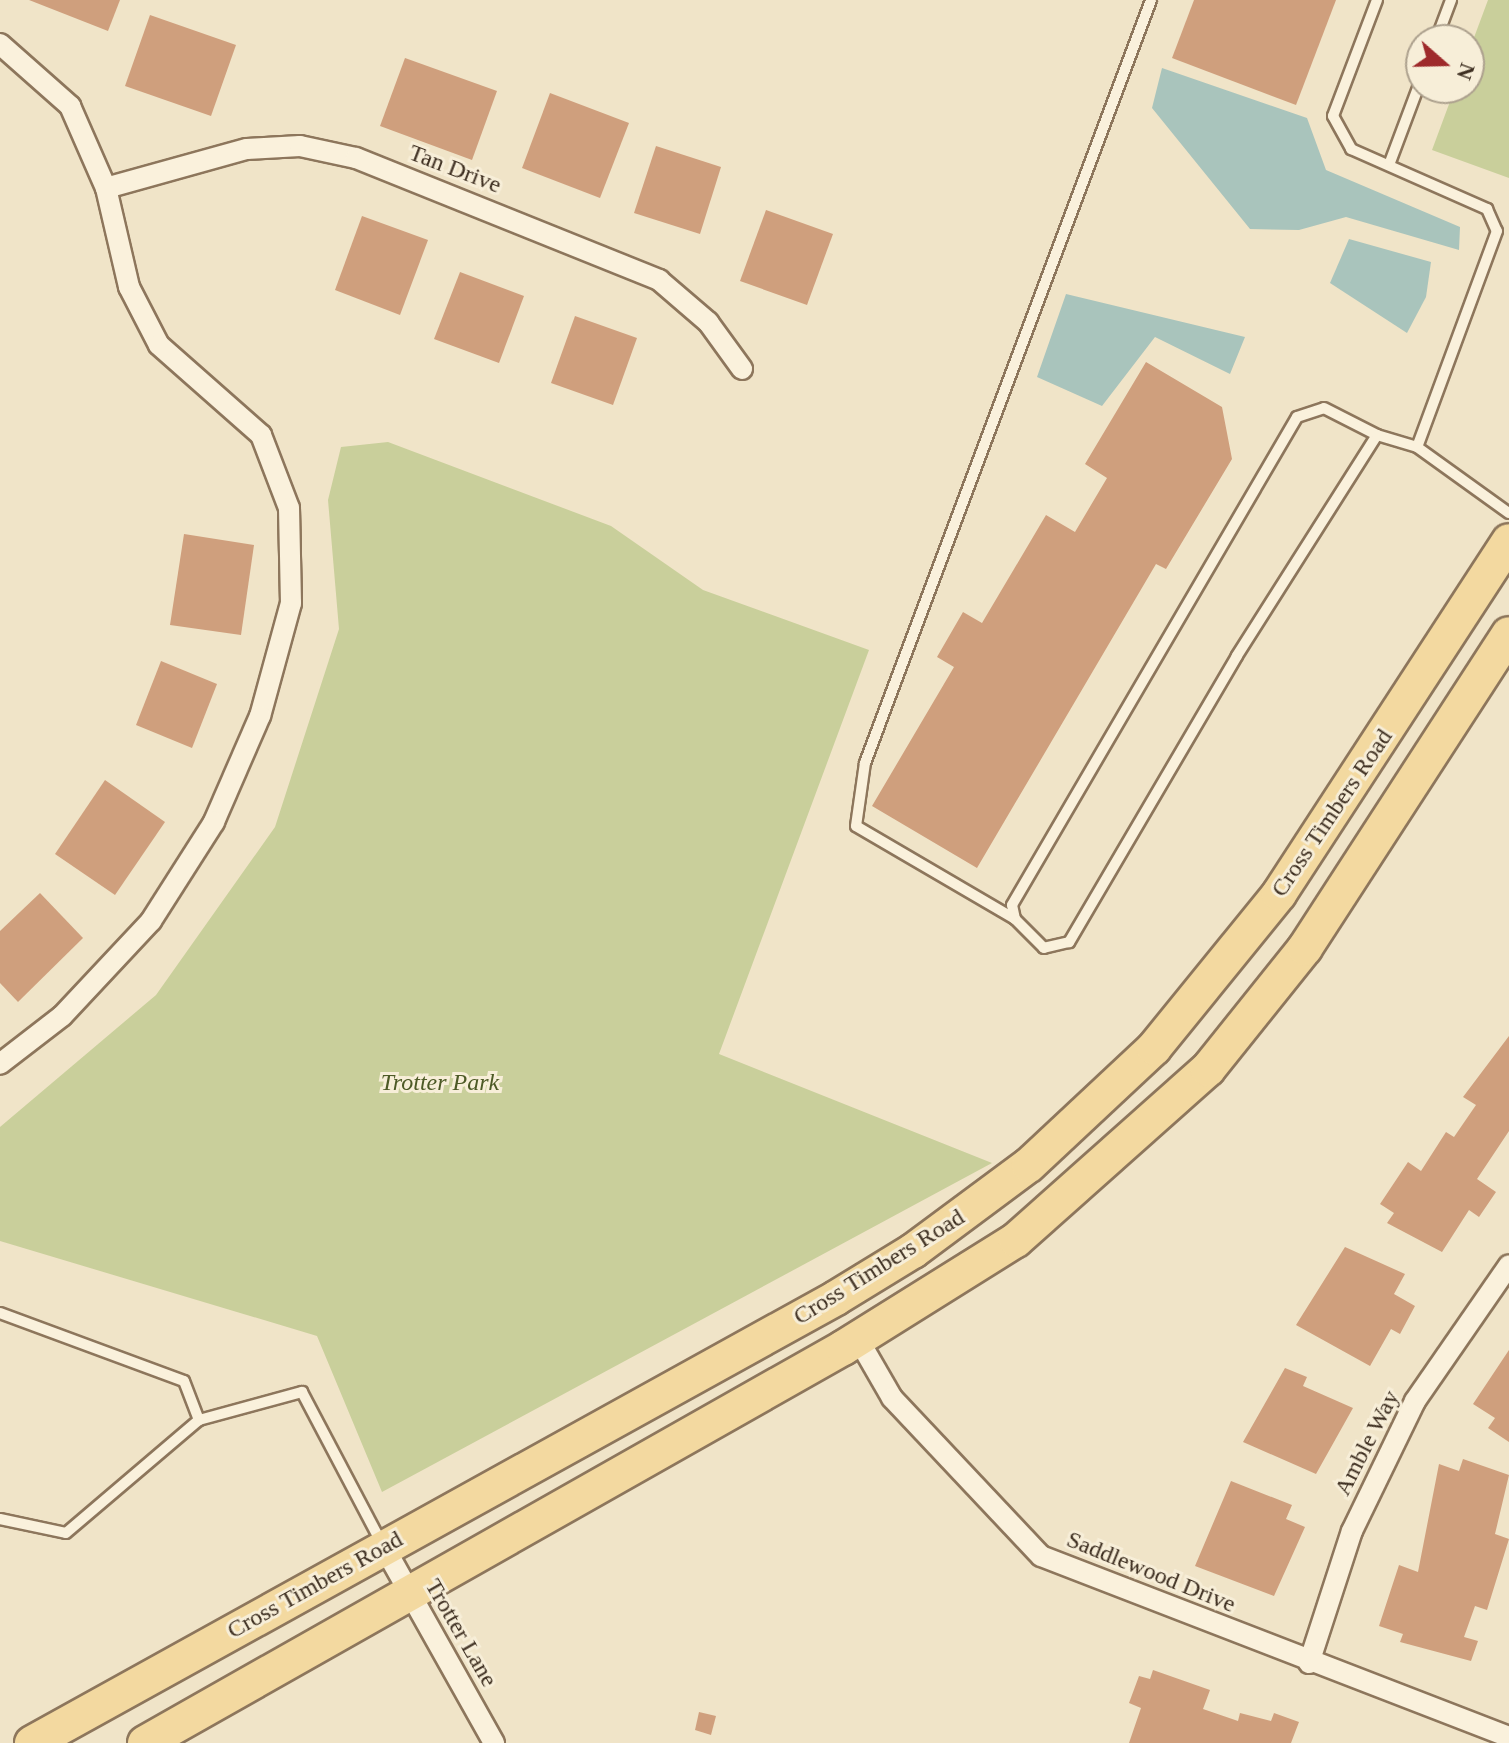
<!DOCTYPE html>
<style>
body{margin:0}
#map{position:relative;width:1509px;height:1743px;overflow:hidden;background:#f0e4c8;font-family:"Times New Roman",serif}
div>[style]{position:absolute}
.green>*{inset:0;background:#c9cf9b}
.water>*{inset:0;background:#a9c4bc}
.building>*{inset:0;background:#cf9f7d}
.roads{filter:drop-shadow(2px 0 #8d765c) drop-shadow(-2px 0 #8d765c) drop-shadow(0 2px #8d765c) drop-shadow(0 -2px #8d765c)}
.lane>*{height:10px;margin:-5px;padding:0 5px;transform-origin:5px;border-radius:5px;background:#faf1dc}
.street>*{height:20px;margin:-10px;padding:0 10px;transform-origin:10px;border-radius:10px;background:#faf1dc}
.primary>*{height:34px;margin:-17px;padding:0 17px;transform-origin:17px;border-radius:17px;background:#f3d9a0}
span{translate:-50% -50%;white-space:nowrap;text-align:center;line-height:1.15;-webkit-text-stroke:6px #f7eed8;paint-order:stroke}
.street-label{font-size:24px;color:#3d2e20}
.park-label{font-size:24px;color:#4d5a26;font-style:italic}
.north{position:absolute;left:1405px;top:24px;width:80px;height:80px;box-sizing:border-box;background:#f7eed8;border:2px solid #ada18e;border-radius:50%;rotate:110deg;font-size:22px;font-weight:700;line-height:32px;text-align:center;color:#3d2e20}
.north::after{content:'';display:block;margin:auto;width:28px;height:36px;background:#9e2a2b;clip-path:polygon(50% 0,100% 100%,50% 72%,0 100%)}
</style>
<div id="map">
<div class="green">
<div style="clip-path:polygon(1488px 0,1509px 0,1509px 178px,1432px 150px,1455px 88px,1469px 88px,1469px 51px)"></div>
<div style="clip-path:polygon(388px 442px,611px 526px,703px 590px,869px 650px,719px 1054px,992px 1163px,382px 1492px,317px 1336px,0 1241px,0 1127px,156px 995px,275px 827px,339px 629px,328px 500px,341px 447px)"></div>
</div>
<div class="water">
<div style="clip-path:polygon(1162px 68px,1307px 118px,1326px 170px,1460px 227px,1459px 250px,1346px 217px,1299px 230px,1250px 229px,1152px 108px)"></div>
<div style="clip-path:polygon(1349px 239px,1431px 262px,1426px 297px,1407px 333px,1330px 283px)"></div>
<div style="clip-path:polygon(1066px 294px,1245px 337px,1230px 374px,1155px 337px,1102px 406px,1037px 377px)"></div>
</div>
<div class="building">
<div style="clip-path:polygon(29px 0,120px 0,108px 31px)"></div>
<div style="clip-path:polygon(1194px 0,1336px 0,1296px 105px,1172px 58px)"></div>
<div style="clip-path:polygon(150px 15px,236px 45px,211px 116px,125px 86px)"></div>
<div style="clip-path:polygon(405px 58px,497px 91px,472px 160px,380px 126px)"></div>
<div style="clip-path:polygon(550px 93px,629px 123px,600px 198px,522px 168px)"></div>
<div style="clip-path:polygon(656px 146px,721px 167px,700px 234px,634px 213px)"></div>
<div style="clip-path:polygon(766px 210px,833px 234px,807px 305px,740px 281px)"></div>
<div style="clip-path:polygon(362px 216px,428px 240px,400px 315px,335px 290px)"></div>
<div style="clip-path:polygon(460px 272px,524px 296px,499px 363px,434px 339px)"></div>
<div style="clip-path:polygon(575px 316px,637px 338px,613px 405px,551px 383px)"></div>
<div style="clip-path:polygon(1146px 362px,1222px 407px,1232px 459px,1166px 569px,1156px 564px,977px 868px,872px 806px,954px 667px,937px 657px,963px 612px,982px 623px,1046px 515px,1075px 532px,1107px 478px,1085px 464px)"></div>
<div style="clip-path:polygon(184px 534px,254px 545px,241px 635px,170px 625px)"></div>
<div style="clip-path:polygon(161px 661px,217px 684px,192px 748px,136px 725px)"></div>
<div style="clip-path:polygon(105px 780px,165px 822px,115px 895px,55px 854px)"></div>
<div style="clip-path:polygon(40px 893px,83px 938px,18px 1002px,0 983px,0 931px)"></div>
<div style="clip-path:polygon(1509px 1036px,1509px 1131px,1477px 1179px,1496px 1192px,1479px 1217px,1469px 1210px,1442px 1252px,1387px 1223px,1394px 1213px,1380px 1204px,1408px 1162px,1421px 1171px,1446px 1132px,1454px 1137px,1476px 1105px,1463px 1097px)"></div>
<div style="clip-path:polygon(1345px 1247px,1405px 1274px,1394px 1294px,1415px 1306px,1400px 1334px,1391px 1329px,1370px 1366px,1296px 1325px)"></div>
<div style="clip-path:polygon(1509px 1350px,1509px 1442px,1488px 1428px,1495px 1418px,1473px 1404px)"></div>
<div style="clip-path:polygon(1285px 1368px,1307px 1377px,1303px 1386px,1353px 1408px,1316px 1474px,1243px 1442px)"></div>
<div style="clip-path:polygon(1463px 1459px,1509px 1475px,1495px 1534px,1509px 1539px,1487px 1610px,1475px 1606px,1464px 1637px,1478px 1641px,1471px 1661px,1400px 1642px,1403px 1634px,1379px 1626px,1399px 1565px,1418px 1572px,1439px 1464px,1459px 1471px)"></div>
<div style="clip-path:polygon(1231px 1481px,1292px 1505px,1286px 1519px,1305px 1527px,1274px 1596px,1195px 1566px)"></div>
<div style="clip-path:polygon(1153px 1670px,1210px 1690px,1203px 1709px,1238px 1721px,1240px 1713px,1271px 1721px,1274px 1713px,1299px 1722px,1291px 1743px,1129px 1743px,1141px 1708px,1129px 1703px,1139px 1676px,1150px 1679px)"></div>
<div style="clip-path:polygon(699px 1712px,716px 1716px,711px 1735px,695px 1730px)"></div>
</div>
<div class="roads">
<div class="lane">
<div style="left:1377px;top:0;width:124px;rotate:110.8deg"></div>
<div style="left:1333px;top:116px;width:38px;rotate:61deg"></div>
<div style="left:1351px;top:149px;width:149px;rotate:23.8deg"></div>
<div style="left:1487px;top:209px;width:24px;rotate:66deg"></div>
<div style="left:1497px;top:231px;width:230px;rotate:110.3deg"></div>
<div style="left:1417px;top:447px;width:113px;rotate:35.7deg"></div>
<div style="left:1436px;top:40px;width:43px;rotate:-69.4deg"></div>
<div style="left:1389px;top:165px;width:91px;rotate:-69.4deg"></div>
<div style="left:1324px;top:408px;width:59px;rotate:27deg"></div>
<div style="left:1377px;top:435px;width:262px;rotate:122.4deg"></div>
<div style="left:1237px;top:656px;width:332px;rotate:120.4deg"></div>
<div style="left:1069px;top:942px;width:26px;rotate:167deg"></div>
<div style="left:1044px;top:948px;width:41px;rotate:-135deg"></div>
<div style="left:1015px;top:919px;width:14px;rotate:-102deg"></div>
<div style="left:1012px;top:905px;width:565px;rotate:-59.71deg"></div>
<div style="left:1297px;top:417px;width:28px;rotate:-18deg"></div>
<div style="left:1377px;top:435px;width:42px;rotate:16.7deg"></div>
<div style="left:1015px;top:919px;width:184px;rotate:-149.7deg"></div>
<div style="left:856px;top:826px;width:64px;rotate:-81.9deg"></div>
<div style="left:865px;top:763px;width:815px;rotate:-69.45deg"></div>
<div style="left:0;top:1313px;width:196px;rotate:20.3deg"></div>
<div style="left:184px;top:1381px;width:42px;rotate:69deg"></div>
<div style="left:199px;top:1420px;width:107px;rotate:-15.2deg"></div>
<div style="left:302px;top:1392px;width:170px;rotate:62.2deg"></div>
<div style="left:0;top:1519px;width:67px;rotate:12deg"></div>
<div style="left:66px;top:1533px;width:175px;rotate:-40.4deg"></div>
</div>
<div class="street">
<div style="left:0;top:44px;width:94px;rotate:41.5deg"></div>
<div style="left:70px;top:106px;width:90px;rotate:66.3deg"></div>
<div style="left:106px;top:188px;width:102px;rotate:76.9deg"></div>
<div style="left:129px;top:287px;width:65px;rotate:62.7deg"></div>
<div style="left:159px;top:345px;width:136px;rotate:41.4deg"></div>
<div style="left:261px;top:435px;width:78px;rotate:69deg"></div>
<div style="left:289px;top:508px;width:95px;rotate:88.8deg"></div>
<div style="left:291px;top:603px;width:117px;rotate:105.3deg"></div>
<div style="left:260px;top:716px;width:116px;rotate:113.5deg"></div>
<div style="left:214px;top:822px;width:117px;rotate:122.5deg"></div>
<div style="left:151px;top:921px;width:130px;rotate:133.1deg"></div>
<div style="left:62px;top:1016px;width:78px;rotate:142.3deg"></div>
<div style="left:106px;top:188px;width:146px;rotate:-15.5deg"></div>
<div style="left:247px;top:149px;width:53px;rotate:-3.2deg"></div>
<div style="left:300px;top:146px;width:57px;rotate:12.1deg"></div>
<div style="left:356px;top:158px;width:327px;rotate:21.9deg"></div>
<div style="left:659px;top:280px;width:65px;rotate:40.6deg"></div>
<div style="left:708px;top:322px;width:58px;rotate:54.1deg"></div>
<div style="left:858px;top:1339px;width:68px;rotate:60deg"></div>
<div style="left:892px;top:1398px;width:217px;rotate:46.7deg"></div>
<div style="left:1041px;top:1556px;width:502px;rotate:21.14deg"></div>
<div style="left:384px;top:1547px;width:225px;rotate:60.7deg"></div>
<div style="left:1309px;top:1663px;width:139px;rotate:-72deg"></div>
<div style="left:1352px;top:1531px;width:144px;rotate:-64.1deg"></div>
<div style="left:1415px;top:1401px;width:165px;rotate:-55.3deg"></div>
</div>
<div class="primary">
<div style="left:32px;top:1743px;width:919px;rotate:-28.96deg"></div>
<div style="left:836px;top:1298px;width:90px;rotate:-31.4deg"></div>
<div style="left:913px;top:1251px;width:144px;rotate:-36.6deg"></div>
<div style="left:1029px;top:1165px;width:171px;rotate:-43.1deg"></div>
<div style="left:1154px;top:1048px;width:198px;rotate:-50.9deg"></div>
<div style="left:1279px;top:894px;width:421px;rotate:-56.9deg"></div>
<div style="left:145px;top:1743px;width:802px;rotate:-29.51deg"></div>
<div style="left:843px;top:1348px;width:204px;rotate:-32deg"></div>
<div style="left:1016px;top:1240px;width:257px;rotate:-41.7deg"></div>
<div style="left:1208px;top:1069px;width:155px;rotate:-51.3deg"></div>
<div style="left:1305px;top:948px;width:374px;rotate:-57deg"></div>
</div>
</div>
<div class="street-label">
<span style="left:455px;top:169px;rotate:21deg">Tan Drive</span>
<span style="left:1332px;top:813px;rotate:-56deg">Cross Timbers Road</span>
<span style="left:879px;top:1267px;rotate:-32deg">Cross Timbers Road</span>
<span style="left:1367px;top:1443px;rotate:-63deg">Amble Way</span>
<span style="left:1151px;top:1572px;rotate:22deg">Saddlewood Drive</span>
<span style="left:315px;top:1585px;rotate:-29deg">Cross Timbers Road</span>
<span style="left:461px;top:1633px;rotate:60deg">Trotter Lane</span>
</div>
<div class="park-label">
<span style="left:440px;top:1083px">Trotter Park</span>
</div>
<div class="north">N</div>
</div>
